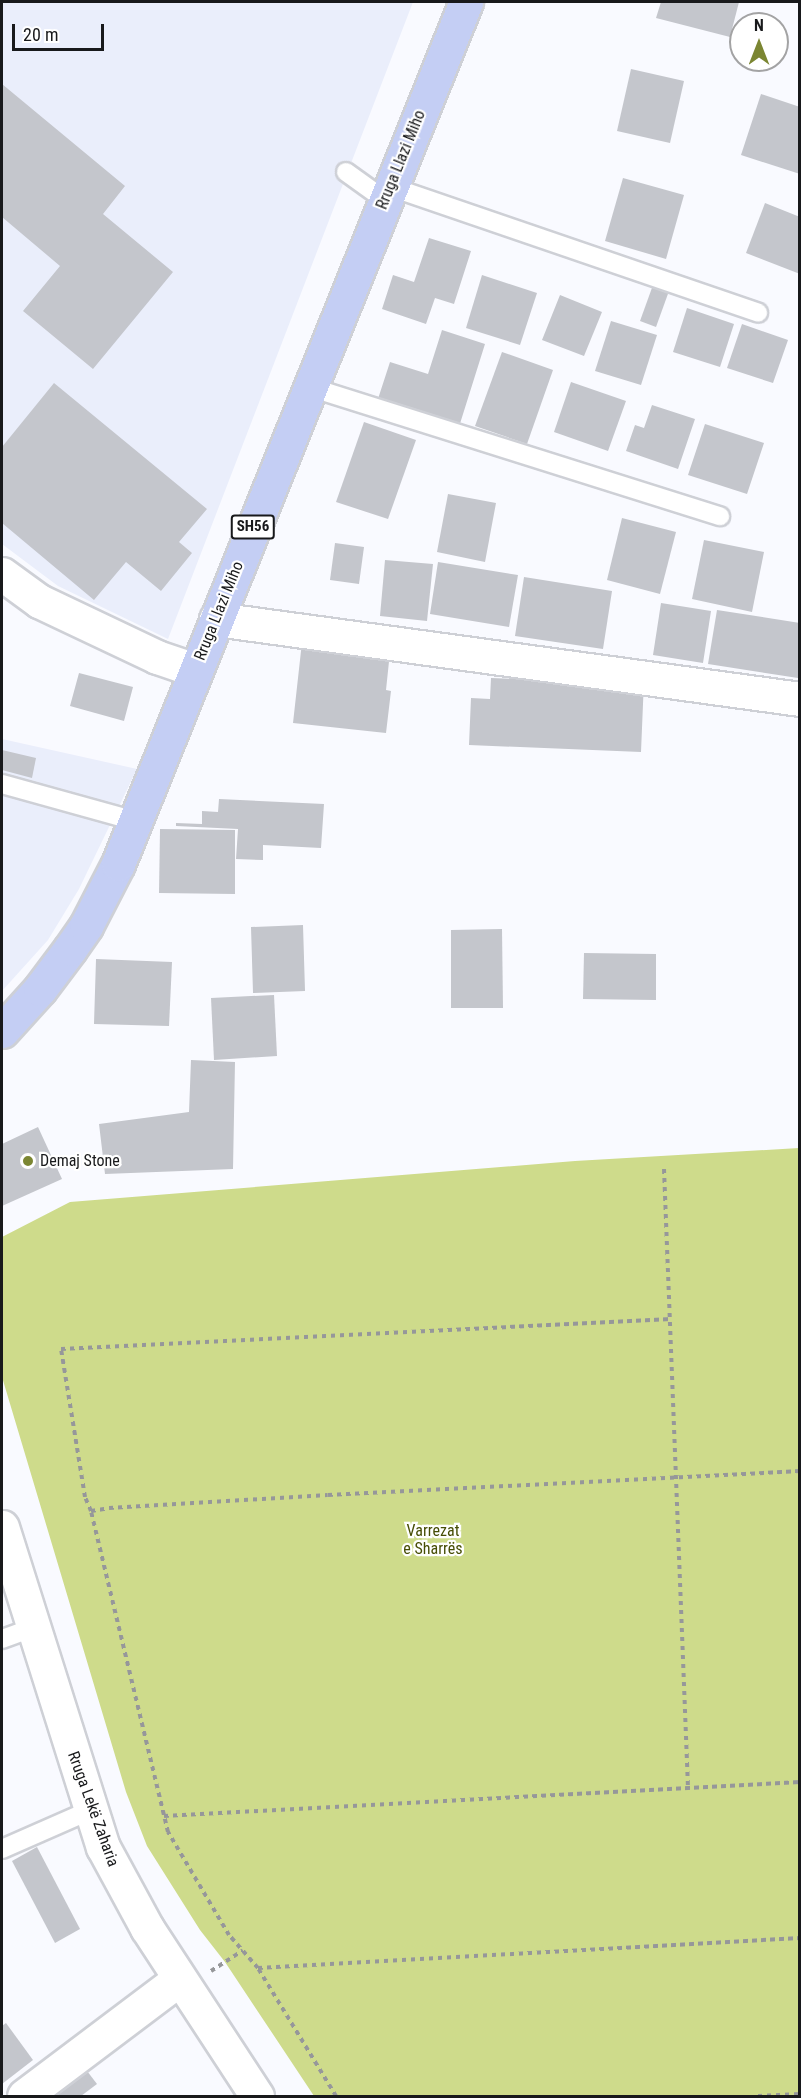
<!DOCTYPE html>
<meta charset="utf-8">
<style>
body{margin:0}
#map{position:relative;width:801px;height:2098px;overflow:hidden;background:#f9faff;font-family:"Roboto Condensed",sans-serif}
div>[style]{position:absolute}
.built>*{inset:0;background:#eaeefb}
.green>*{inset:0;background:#cedb8b}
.building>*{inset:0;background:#c4c6cc}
.path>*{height:4px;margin-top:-2px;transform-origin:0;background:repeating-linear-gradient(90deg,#96979a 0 4.5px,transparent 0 9px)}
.roads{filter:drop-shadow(2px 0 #ced0d6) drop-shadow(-2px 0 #ced0d6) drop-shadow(0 2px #ced0d6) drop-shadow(0 -2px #ced0d6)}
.lane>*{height:18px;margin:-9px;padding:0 9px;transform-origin:9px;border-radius:9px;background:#fff}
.street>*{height:33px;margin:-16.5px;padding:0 16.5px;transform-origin:16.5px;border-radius:16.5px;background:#fff}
.primary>*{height:33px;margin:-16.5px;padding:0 16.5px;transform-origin:16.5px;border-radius:16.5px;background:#c4cef4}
.dots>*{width:16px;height:16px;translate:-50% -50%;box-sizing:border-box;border:3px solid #fff;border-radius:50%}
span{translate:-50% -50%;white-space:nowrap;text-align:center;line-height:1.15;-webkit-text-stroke:4.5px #fff;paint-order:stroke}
.shield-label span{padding:2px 4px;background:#fff;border:2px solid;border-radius:4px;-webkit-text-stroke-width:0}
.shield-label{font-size:15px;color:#18191b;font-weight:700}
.street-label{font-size:16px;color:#18191b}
.poi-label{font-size:16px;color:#18191b}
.left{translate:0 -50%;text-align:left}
.park-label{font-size:16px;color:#464d05}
.frame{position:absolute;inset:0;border:3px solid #18191b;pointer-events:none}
.north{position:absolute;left:729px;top:12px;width:60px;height:60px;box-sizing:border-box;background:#fff;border:2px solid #a3a3a4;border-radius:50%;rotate:0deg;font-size:16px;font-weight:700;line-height:24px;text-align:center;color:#18191b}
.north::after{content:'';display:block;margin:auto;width:21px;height:27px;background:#7b8632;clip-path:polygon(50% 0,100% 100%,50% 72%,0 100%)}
.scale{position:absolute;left:12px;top:24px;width:92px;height:27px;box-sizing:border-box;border:3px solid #18191b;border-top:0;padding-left:8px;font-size:18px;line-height:21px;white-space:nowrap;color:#18191b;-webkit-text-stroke:4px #fff;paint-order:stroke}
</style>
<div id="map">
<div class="built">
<div style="clip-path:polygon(2px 2px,413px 2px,168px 639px,58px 586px,2px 544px)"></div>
<div style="clip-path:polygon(2px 739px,137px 769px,79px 889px,48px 940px,2px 991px)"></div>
</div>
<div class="green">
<div style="clip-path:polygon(799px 1148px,799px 2096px,314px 2096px,225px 1962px,200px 1930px,147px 1846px,126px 1792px,2px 1377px,2px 1237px,70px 1202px,575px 1161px)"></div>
</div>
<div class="building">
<div style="clip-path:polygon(661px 2px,739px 2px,730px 37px,656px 18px)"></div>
<div style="clip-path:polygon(631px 69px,684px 81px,670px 143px,617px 131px)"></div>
<div style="clip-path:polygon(2px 84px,125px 186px,103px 214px,173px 272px,93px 369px,23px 311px,60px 266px,2px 217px)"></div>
<div style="clip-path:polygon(761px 94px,800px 107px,800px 174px,741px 155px)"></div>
<div style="clip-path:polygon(623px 178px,684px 195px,666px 259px,605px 241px)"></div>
<div style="clip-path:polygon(765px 203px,800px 217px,800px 274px,746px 253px)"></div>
<div style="clip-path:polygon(429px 238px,471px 251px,454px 304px,435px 298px,426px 324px,382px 309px,393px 275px,414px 282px)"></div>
<div style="clip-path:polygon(482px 275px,537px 293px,520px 345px,466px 328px)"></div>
<div style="clip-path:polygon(653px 285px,669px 291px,656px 327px,640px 321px)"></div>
<div style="clip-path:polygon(560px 295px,602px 312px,584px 356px,542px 340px)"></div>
<div style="clip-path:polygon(687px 308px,734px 324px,720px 367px,673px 352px)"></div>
<div style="clip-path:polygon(611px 321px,657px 335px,641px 385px,595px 371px)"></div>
<div style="clip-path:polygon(742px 324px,788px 340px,773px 383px,727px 368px)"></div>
<div style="clip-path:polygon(442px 330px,485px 344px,458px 430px,376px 405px,390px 362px,428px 374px)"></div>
<div style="clip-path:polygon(502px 352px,553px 370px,527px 444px,475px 426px)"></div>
<div style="clip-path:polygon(571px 382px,626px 401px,608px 451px,554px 432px)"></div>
<div style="clip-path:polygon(54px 383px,207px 509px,179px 542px,192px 553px,161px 591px,126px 562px,94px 600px,2px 523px,2px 447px)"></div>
<div style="clip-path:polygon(652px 405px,695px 419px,678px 469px,626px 451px,635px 425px,644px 428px)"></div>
<div style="clip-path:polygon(364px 422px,416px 440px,388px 519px,336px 502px)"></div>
<div style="clip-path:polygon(705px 424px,764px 443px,747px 494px,688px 475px)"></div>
<div style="clip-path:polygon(448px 494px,496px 503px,485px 562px,437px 552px)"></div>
<div style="clip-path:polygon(622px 518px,676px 532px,660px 594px,607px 580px)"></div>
<div style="clip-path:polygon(704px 540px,764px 552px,752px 612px,692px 599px)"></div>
<div style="clip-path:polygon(335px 543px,364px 547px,359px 584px,330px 580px)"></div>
<div style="clip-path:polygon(385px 560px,433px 564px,427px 621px,380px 616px)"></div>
<div style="clip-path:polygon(438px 562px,518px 575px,509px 627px,430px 614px)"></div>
<div style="clip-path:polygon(524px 577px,612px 591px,603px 649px,515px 636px)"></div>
<div style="clip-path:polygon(661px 603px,711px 611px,703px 663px,653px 655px)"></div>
<div style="clip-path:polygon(717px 610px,800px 623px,798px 678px,708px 664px)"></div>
<div style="clip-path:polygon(302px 642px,390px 652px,386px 690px,391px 691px,386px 733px,293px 723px)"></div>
<div style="clip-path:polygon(79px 673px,133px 687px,124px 721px,70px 706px)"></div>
<div style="clip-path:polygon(491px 678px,561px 681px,644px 680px,641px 752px,469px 745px,471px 698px,490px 699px)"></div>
<div style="clip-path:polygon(2px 750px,36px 758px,32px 778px,2px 770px)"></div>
<div style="clip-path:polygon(219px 799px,324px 804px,321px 848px,263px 845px,263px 860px,236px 859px,238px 829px,176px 826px,176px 823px,202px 824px,202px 811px,218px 812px)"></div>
<div style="clip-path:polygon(160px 829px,235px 830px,235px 894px,159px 893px)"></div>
<div style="clip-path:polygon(303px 925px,305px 991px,253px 993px,251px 927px)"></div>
<div style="clip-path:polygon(502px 929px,503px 1008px,451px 1008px,451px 930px)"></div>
<div style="clip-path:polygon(584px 953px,656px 954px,656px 1000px,583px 999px)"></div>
<div style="clip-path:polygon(96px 959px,172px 962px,169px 1026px,94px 1024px)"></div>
<div style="clip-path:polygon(274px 995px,277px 1056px,214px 1060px,211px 998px)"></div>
<div style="clip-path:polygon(191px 1060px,235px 1062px,233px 1169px,105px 1174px,99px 1124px,189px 1112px)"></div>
<div style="clip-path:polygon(38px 1127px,62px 1179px,2px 1206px,2px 1144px)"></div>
<div style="clip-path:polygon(37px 1847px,80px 1929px,55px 1943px,12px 1861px)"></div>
<div style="clip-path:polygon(6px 2023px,33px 2060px,2px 2084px,2px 2026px)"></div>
<div style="clip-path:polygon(84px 2067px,97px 2084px,81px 2096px,44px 2096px)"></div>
</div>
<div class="path">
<div style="left:664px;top:1169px;width:618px;rotate:87.78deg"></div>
<div style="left:91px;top:1511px;width:18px;rotate:-9deg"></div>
<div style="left:109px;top:1508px;width:219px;rotate:-3.4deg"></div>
<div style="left:328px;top:1495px;width:473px;rotate:-2.9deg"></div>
<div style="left:164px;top:1816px;width:637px;rotate:-3.06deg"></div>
<div style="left:258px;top:1968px;width:543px;rotate:-3.17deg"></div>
<div style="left:211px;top:1971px;width:38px;rotate:-33deg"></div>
<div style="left:336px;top:2096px;width:150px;rotate:-121.4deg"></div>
<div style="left:258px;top:1968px;width:44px;rotate:-131.3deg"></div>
<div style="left:229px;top:1935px;width:120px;rotate:-120.6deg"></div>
<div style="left:168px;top:1832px;width:330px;rotate:-103.5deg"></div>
<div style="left:91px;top:1511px;width:15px;rotate:-113deg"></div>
<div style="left:85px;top:1497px;width:150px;rotate:-99.2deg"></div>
<div style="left:61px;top:1349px;width:611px;rotate:-2.82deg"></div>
<div style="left:758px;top:2096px;width:42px;rotate:-2.7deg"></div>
</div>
<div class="roads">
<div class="lane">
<div style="left:346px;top:172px;width:48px;rotate:35.7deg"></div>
<div style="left:391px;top:187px;width:388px;rotate:18.9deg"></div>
<div style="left:310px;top:387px;width:430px;rotate:17.5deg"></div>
<div style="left:2px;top:784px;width:138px;rotate:15.5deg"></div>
<div style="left:2px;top:1639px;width:33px;rotate:-20deg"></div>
<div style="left:2px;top:1849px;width:97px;rotate:-23.7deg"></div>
</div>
<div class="street">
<div style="left:2px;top:574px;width:46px;rotate:36.1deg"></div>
<div style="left:39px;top:601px;width:131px;rotate:25.4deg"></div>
<div style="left:157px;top:657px;width:40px;rotate:18.9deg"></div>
<div style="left:216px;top:619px;width:589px;rotate:7.8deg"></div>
<div style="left:2px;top:1527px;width:336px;rotate:72.5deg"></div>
<div style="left:103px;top:1847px;width:92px;rotate:61.5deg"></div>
<div style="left:147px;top:1928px;width:201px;rotate:56.8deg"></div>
<div style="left:24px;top:2096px;width:194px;rotate:-37deg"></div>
</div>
<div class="primary">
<div style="left:2px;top:1031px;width:57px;rotate:-47.9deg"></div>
<div style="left:40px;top:989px;width:50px;rotate:-53.1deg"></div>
<div style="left:70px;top:949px;width:28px;rotate:-55deg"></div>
<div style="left:86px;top:926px;width:70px;rotate:-62.7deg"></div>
<div style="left:118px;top:864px;width:930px;rotate:-68.02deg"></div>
</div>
</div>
<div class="dots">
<div style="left:28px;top:1161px;background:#7b8632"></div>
</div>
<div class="shield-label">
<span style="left:253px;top:527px">SH56</span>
</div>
<div class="street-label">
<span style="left:401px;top:160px;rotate:-68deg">Rruga Llazi Miho</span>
<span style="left:219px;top:611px;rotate:-68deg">Rruga Llazi Miho</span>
<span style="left:93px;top:1809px;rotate:70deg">Rruga Lekë Zaharia</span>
</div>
<div class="poi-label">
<span class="left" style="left:40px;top:1161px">Demaj Stone</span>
</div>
<div class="park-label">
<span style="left:433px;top:1540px">Varrezat<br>e Sharrës</span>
</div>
<div class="frame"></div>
<div class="north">N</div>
<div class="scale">20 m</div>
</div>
